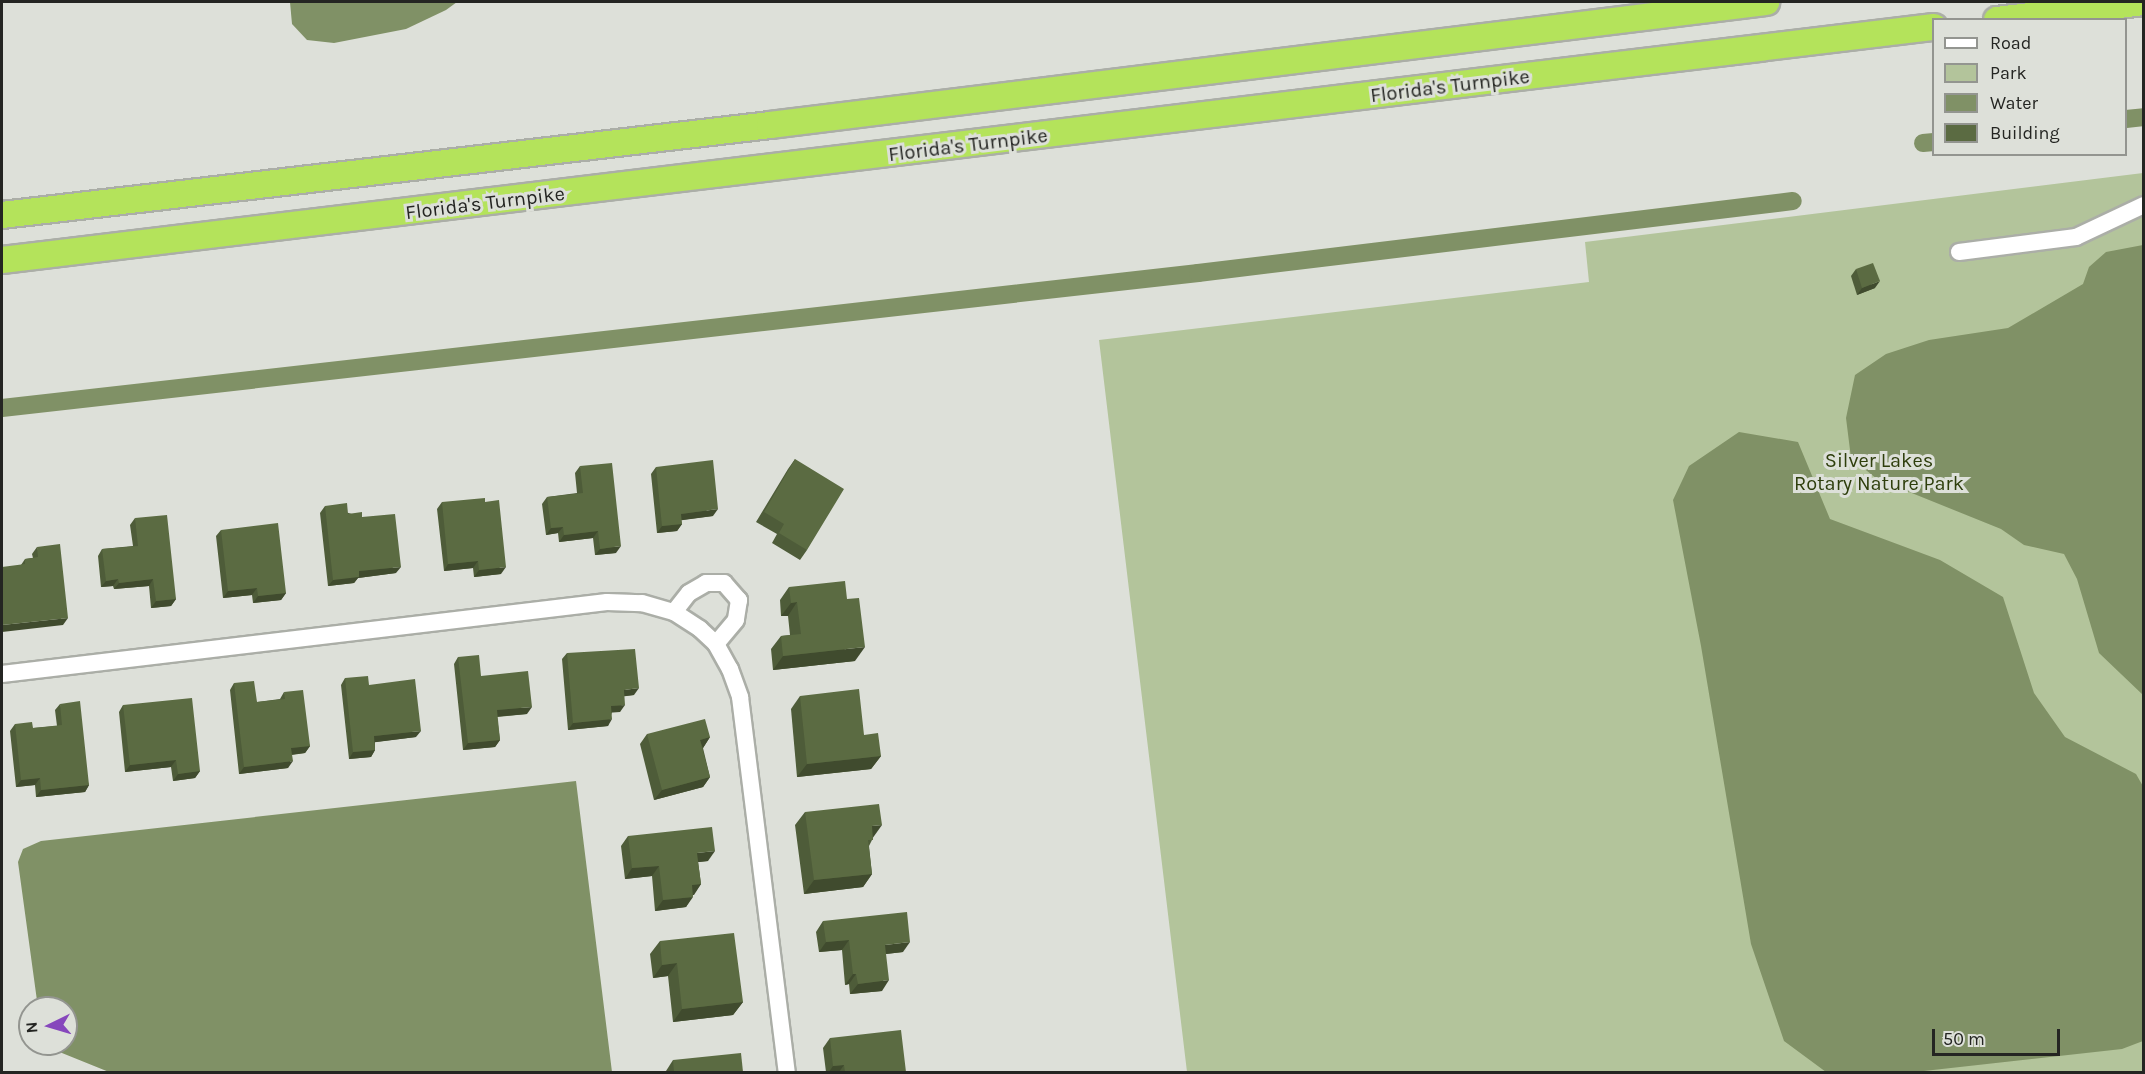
<!DOCTYPE html>
<style>
body{margin:0}
#map{position:relative;width:2145px;height:1074px;overflow:hidden;background:#dde0d9;font-family:Karla,sans-serif}
div>[style]{position:absolute}
.green>*{inset:0;background:#b3c49b}
.water>*{inset:0;background:#809166}
.canal>*{height:18px;margin:-9px;padding:0 9px;transform-origin:9px;border-radius:9px;background:#809166}
.roads{filter:drop-shadow(2px 0 #abaea7) drop-shadow(-2px 0 #abaea7) drop-shadow(0 2px #abaea7) drop-shadow(0 -2px #abaea7)}
.minor>*{height:16px;margin:-8px;padding:0 8px;transform-origin:8px;border-radius:8px;background:#fff}
.highway>*{height:26px;margin:-13px;padding:0 13px;transform-origin:13px;border-radius:13px;background:#b4e35b}
.wall>*{inset:0;background:#4e5c39}
.shaded-wall>*{inset:0;background:#404b2e}
.building>*{inset:0;background:#5b6b42}
span{translate:-50% -50%;white-space:nowrap;text-align:center;line-height:1.15;-webkit-text-stroke:6px #dde0d9;paint-order:stroke}
.street-label{font-size:20px;color:#242522}
.park-label{font-size:20px;color:#2e3e0c}
.frame{position:absolute;inset:0;border:3px solid #242522;pointer-events:none}
.legend{position:absolute;left:1932px;top:18px;width:195px;height:138px;box-sizing:border-box;background:#dde0d9;border:2px solid #939590;margin:0;padding:8px 10px;list-style:none;font-size:18px;color:#242522}
.legend li{display:flex;align-items:center;gap:12px;height:30px}
.legend b{width:30px;border:2px solid #939590}
.north{position:absolute;left:18px;top:996px;width:60px;height:60px;box-sizing:border-box;background:#dde0d9;border:2px solid #939590;border-radius:50%;rotate:265deg;font-size:16px;font-weight:700;line-height:24px;text-align:center;color:#242522}
.north::after{content:'';display:block;margin:auto;width:21px;height:27px;background:#8647bc;clip-path:polygon(50% 0,100% 100%,50% 72%,0 100%)}
.scale{position:absolute;left:1932px;top:1029px;width:128px;height:27px;box-sizing:border-box;border:3px solid #242522;border-top:0;padding-left:8px;font-size:18px;line-height:21px;white-space:nowrap;color:#242522;-webkit-text-stroke:4px #dde0d9;paint-order:stroke}
</style>
<div id="map">
<div class="green">
<div style="clip-path:polygon(2143px 173px,2143px 1072px,1187px 1072px,1099px 340px,1589px 282px,1585px 242px)"></div>
</div>
<div class="water">
<div style="clip-path:polygon(290px 2px,457px 2px,446px 10px,406px 29px,334px 43px,307px 40px,292px 24px)"></div>
<div style="clip-path:polygon(2143px 245px,2144px 245px,2143px 695px,2099px 653px,2077px 579px,2064px 554px,2024px 545px,2001px 529px,1877px 479px,1851px 458px,1846px 418px,1855px 375px,1886px 354px,1929px 340px,2008px 328px,2083px 284px,2089px 267px,2106px 252px)"></div>
<div style="clip-path:polygon(1739px 432px,1798px 442px,1830px 519px,1940px 560px,2003px 597px,2034px 693px,2065px 737px,2136px 774px,2144px 788px,2143px 1041px,2122px 1049px,1915px 1072px,1826px 1072px,1784px 1041px,1751px 944px,1701px 646px,1673px 500px,1689px 466px)"></div>
<div style="clip-path:polygon(576px 781px,612px 1072px,109px 1072px,57px 1051px,51px 1044px,66px 1044px,66px 1008px,38px 1008px,18px 862px,23px 849px,41px 841px)"></div>
</div>
<div class="canal">
<div style="left:2126px;top:119px;width:18px;rotate:-6deg"></div>
<div style="left:1923px;top:143px;width:11px;rotate:-5deg"></div>
<div style="left:2px;top:408px;width:1204px;rotate:-6.44deg"></div>
<div style="left:1198px;top:273px;width:599px;rotate:-6.9deg"></div>
</div>
<div class="roads">
<div class="minor">
<div style="left:1959px;top:252px;width:118px;rotate:-7.3deg"></div>
<div style="left:2076px;top:237px;width:75px;rotate:-25.2deg"></div>
<div style="left:674px;top:612px;width:24px;rotate:-52deg"></div>
<div style="left:689px;top:593px;width:20px;rotate:-30deg"></div>
<div style="left:706px;top:583px;width:18px"></div>
<div style="left:724px;top:583px;width:23px;rotate:49deg"></div>
<div style="left:739px;top:600px;width:20px;rotate:99deg"></div>
<div style="left:736px;top:620px;width:31px;rotate:130deg"></div>
<div style="left:2px;top:674px;width:609px;rotate:-6.79deg"></div>
<div style="left:607px;top:602px;width:35px;rotate:2deg"></div>
<div style="left:642px;top:603px;width:33px;rotate:16deg"></div>
<div style="left:674px;top:612px;width:31px;rotate:33deg"></div>
<div style="left:700px;top:629px;width:22px;rotate:43deg"></div>
<div style="left:716px;top:644px;width:29px;rotate:61deg"></div>
<div style="left:730px;top:669px;width:30px;rotate:70deg"></div>
<div style="left:740px;top:697px;width:378px;rotate:82.9deg"></div>
</div>
<div class="highway">
<div style="left:1997px;top:20px;width:148px;rotate:-7deg"></div>
<div style="left:2px;top:215px;width:773px;rotate:-6.68deg"></div>
<div style="left:770px;top:125px;width:1004px;rotate:-7.04deg"></div>
<div style="left:2px;top:260px;width:1946px;rotate:-6.88deg"></div>
</div>
</div>
<div class="wall">
<div style="clip-path:polygon(1856px 269px,1875px 288px,1857px 295px,1851px 276px)"></div>
<div style="clip-path:polygon(795px 459px,807px 550px,800px 560px,772px 543px,777px 534px,756px 522px,788px 469px)"></div>
<div style="clip-path:polygon(580px 466px,616px 553px,595px 555px,593px 538px,559px 542px,558px 533px,546px 535px,542px 504px,547px 497px,577px 493px,575px 473px)"></div>
<div style="clip-path:polygon(656px 467px,713px 516px,681px 520px,682px 524px,677px 531px,657px 533px,651px 474px)"></div>
<div style="clip-path:polygon(442px 502px,485px 502px,501px 574px,474px 577px,473px 568px,444px 571px,437px 509px)"></div>
<div style="clip-path:polygon(325px 506px,362px 517px,396px 573px,358px 578px,354px 583px,328px 586px,320px 513px)"></div>
<div style="clip-path:polygon(135px 518px,176px 599px,171px 606px,151px 608px,149px 586px,114px 589px,113px 586px,101px 587px,98px 556px,102px 549px,133px 546px,130px 525px)"></div>
<div style="clip-path:polygon(221px 530px,286px 593px,281px 600px,253px 603px,252px 595px,223px 598px,216px 536px)"></div>
<div style="clip-path:polygon(37px 547px,63px 625px,21px 565px,25px 559px,33px 558px,32px 554px)"></div>
<div style="clip-path:polygon(789px 587px,855px 661px,773px 670px,771px 649px,781px 636px,790px 635px,788px 616px,781px 616px,780px 600px)"></div>
<div style="clip-path:polygon(567px 653px,634px 695px,624px 696px,620px 712px,612px 712px,608px 726px,568px 730px,562px 659px)"></div>
<div style="clip-path:polygon(458px 657px,527px 714px,497px 717px,500px 740px,495px 747px,463px 750px,454px 664px)"></div>
<div style="clip-path:polygon(345px 678px,369px 685px,416px 737px,375px 742px,375px 750px,371px 757px,349px 759px,341px 685px)"></div>
<div style="clip-path:polygon(234px 683px,257px 702px,280px 699px,284px 692px,310px 746px,305px 753px,292px 755px,288px 768px,239px 774px,230px 690px)"></div>
<div style="clip-path:polygon(800px 696px,864px 735px,881px 756px,871px 769px,797px 777px,791px 709px)"></div>
<div style="clip-path:polygon(60px 704px,89px 785px,85px 792px,36px 797px,35px 785px,16px 787px,10px 731px,15px 724px,33px 728px,57px 726px,55px 710px)"></div>
<div style="clip-path:polygon(123px 705px,200px 771px,195px 778px,173px 781px,171px 767px,125px 772px,119px 712px)"></div>
<div style="clip-path:polygon(647px 734px,710px 737px,703px 748px,710px 777px,703px 787px,654px 800px,640px 744px)"></div>
<div style="clip-path:polygon(805px 812px,873px 838px,869px 846px,872px 874px,863px 887px,804px 894px,795px 825px)"></div>
<div style="clip-path:polygon(628px 836px,708px 861px,698px 862px,701px 884px,693px 895px,686px 907px,655px 911px,652px 876px,625px 879px,621px 846px)"></div>
<div style="clip-path:polygon(823px 921px,903px 952px,886px 954px,882px 991px,850px 994px,849px 984px,845px 985px,842px 950px,819px 952px,816px 932px)"></div>
<div style="clip-path:polygon(660px 941px,743px 1002px,733px 1015px,673px 1022px,668px 976px,653px 978px,650px 954px)"></div>
<div style="clip-path:polygon(830px 1038px,906px 1072px,826px 1072px,823px 1048px)"></div>
<div style="clip-path:polygon(673px 1060px,743px 1072px,666px 1072px,666px 1071px)"></div>
</div>
<div class="shaded-wall">
<div style="clip-path:polygon(1880px 281px,1875px 288px,1857px 295px,1862px 288px)"></div>
<div style="clip-path:polygon(718px 509px,713px 516px,676px 521px,681px 514px)"></div>
<div style="clip-path:polygon(682px 524px,677px 531px,657px 533px,662px 526px)"></div>
<div style="clip-path:polygon(563px 527px,558px 533px,546px 535px,551px 528px)"></div>
<div style="clip-path:polygon(598px 531px,593px 538px,559px 542px,564px 535px)"></div>
<div style="clip-path:polygon(621px 546px,616px 553px,595px 555px,600px 549px)"></div>
<div style="clip-path:polygon(478px 561px,473px 568px,444px 571px,448px 564px)"></div>
<div style="clip-path:polygon(401px 567px,396px 573px,358px 578px,354px 583px,328px 586px,333px 580px,359px 571px)"></div>
<div style="clip-path:polygon(506px 567px,501px 574px,474px 577px,479px 570px)"></div>
<div style="clip-path:polygon(118px 579px,113px 586px,101px 587px,106px 581px)"></div>
<div style="clip-path:polygon(153px 579px,149px 586px,114px 589px,119px 583px)"></div>
<div style="clip-path:polygon(257px 588px,252px 595px,223px 598px,228px 591px)"></div>
<div style="clip-path:polygon(286px 593px,281px 600px,253px 603px,258px 596px)"></div>
<div style="clip-path:polygon(176px 599px,171px 606px,151px 608px,156px 601px)"></div>
<div style="clip-path:polygon(797px 602px,788px 616px,781px 616px,791px 603px)"></div>
<div style="clip-path:polygon(68px 618px,63px 625px,2px 632px,2px 625px)"></div>
<div style="clip-path:polygon(865px 647px,855px 661px,773px 670px,783px 656px)"></div>
<div style="clip-path:polygon(639px 688px,634px 695px,619px 697px,624px 690px)"></div>
<div style="clip-path:polygon(625px 705px,620px 712px,606px 713px,611px 706px)"></div>
<div style="clip-path:polygon(532px 707px,527px 714px,492px 717px,497px 710px)"></div>
<div style="clip-path:polygon(612px 719px,608px 726px,568px 730px,573px 723px)"></div>
<div style="clip-path:polygon(421px 731px,416px 737px,369px 743px,374px 736px)"></div>
<div style="clip-path:polygon(710px 737px,703px 748px,700px 740px)"></div>
<div style="clip-path:polygon(500px 740px,495px 747px,463px 750px,468px 743px)"></div>
<div style="clip-path:polygon(310px 746px,305px 753px,287px 755px,291px 748px)"></div>
<div style="clip-path:polygon(375px 750px,371px 757px,349px 759px,353px 752px)"></div>
<div style="clip-path:polygon(881px 756px,871px 769px,797px 777px,807px 764px)"></div>
<div style="clip-path:polygon(176px 760px,171px 767px,125px 772px,130px 765px)"></div>
<div style="clip-path:polygon(293px 761px,288px 768px,239px 774px,244px 767px)"></div>
<div style="clip-path:polygon(200px 771px,195px 778px,173px 781px,178px 774px)"></div>
<div style="clip-path:polygon(710px 777px,703px 787px,654px 800px,662px 790px)"></div>
<div style="clip-path:polygon(40px 778px,35px 785px,16px 787px,21px 780px)"></div>
<div style="clip-path:polygon(89px 785px,85px 792px,36px 797px,41px 790px)"></div>
<div style="clip-path:polygon(882px 825px,872px 839px,872px 826px)"></div>
<div style="clip-path:polygon(715px 851px,708px 861px,690px 863px,697px 853px)"></div>
<div style="clip-path:polygon(659px 866px,652px 876px,625px 879px,632px 868px)"></div>
<div style="clip-path:polygon(872px 874px,863px 887px,804px 894px,814px 880px)"></div>
<div style="clip-path:polygon(701px 884px,694px 895px,685px 895px,692px 885px)"></div>
<div style="clip-path:polygon(693px 897px,686px 907px,655px 911px,663px 900px)"></div>
<div style="clip-path:polygon(849px 940px,842px 950px,819px 952px,826px 942px)"></div>
<div style="clip-path:polygon(910px 942px,903px 952px,877px 955px,885px 945px)"></div>
<div style="clip-path:polygon(677px 963px,668px 976px,653px 978px,662px 965px)"></div>
<div style="clip-path:polygon(853px 974px,856px 974px,849px 984px,845px 985px)"></div>
<div style="clip-path:polygon(889px 980px,882px 991px,850px 994px,858px 984px)"></div>
<div style="clip-path:polygon(743px 1002px,733px 1015px,673px 1022px,682px 1009px)"></div>
<div style="clip-path:polygon(844px 1065px,839px 1072px,829px 1072px,833px 1066px)"></div>
</div>
<div class="building">
<div style="clip-path:polygon(1873px 263px,1880px 281px,1862px 288px,1856px 269px)"></div>
<div style="clip-path:polygon(795px 459px,844px 489px,807px 550px,779px 533px,784px 524px,764px 512px)"></div>
<div style="clip-path:polygon(713px 460px,718px 509px,681px 514px,682px 524px,662px 526px,656px 467px)"></div>
<div style="clip-path:polygon(612px 463px,621px 546px,600px 549px,598px 531px,564px 535px,563px 527px,551px 528px,547px 497px,583px 493px,580px 466px)"></div>
<div style="clip-path:polygon(485px 498px,485px 502px,499px 500px,506px 567px,479px 570px,478px 561px,448px 564px,442px 502px)"></div>
<div style="clip-path:polygon(347px 503px,348px 514px,362px 512px,362px 517px,395px 514px,401px 567px,359px 571px,359px 577px,333px 580px,325px 506px)"></div>
<div style="clip-path:polygon(167px 515px,176px 599px,156px 601px,153px 579px,119px 583px,118px 579px,106px 581px,102px 549px,138px 546px,135px 518px)"></div>
<div style="clip-path:polygon(278px 523px,286px 593px,258px 596px,257px 588px,228px 591px,221px 530px)"></div>
<div style="clip-path:polygon(60px 544px,68px 618px,2px 625px,2px 567px,25px 564px,25px 559px,38px 557px,37px 547px)"></div>
<div style="clip-path:polygon(845px 581px,847px 599px,859px 598px,865px 647px,783px 656px,781px 636px,801px 634px,797px 602px,791px 603px,789px 587px)"></div>
<div style="clip-path:polygon(635px 649px,639px 688px,624px 690px,625px 705px,611px 706px,612px 719px,573px 723px,567px 653px)"></div>
<div style="clip-path:polygon(479px 655px,481px 676px,528px 671px,532px 707px,497px 710px,500px 740px,468px 743px,458px 657px)"></div>
<div style="clip-path:polygon(368px 676px,369px 685px,415px 679px,421px 731px,374px 736px,375px 750px,353px 752px,345px 678px)"></div>
<div style="clip-path:polygon(254px 681px,257px 702px,285px 699px,284px 692px,303px 690px,310px 746px,291px 748px,293px 761px,244px 767px,234px 683px)"></div>
<div style="clip-path:polygon(859px 689px,864px 735px,878px 733px,881px 756px,807px 764px,800px 696px)"></div>
<div style="clip-path:polygon(192px 698px,200px 771px,178px 774px,176px 760px,130px 765px,123px 705px)"></div>
<div style="clip-path:polygon(80px 701px,89px 785px,41px 790px,40px 778px,21px 780px,15px 724px,32px 722px,33px 728px,62px 725px,60px 704px)"></div>
<div style="clip-path:polygon(705px 719px,710px 737px,700px 740px,710px 777px,662px 790px,647px 734px)"></div>
<div style="clip-path:polygon(879px 804px,882px 825px,872px 826px,873px 840px,868px 840px,872px 874px,814px 880px,805px 812px)"></div>
<div style="clip-path:polygon(712px 827px,715px 851px,697px 853px,701px 884px,692px 885px,693px 897px,663px 900px,659px 866px,632px 868px,628px 836px)"></div>
<div style="clip-path:polygon(907px 912px,910px 942px,885px 945px,889px 980px,858px 984px,856px 974px,853px 974px,849px 940px,826px 942px,823px 921px)"></div>
<div style="clip-path:polygon(734px 933px,743px 1002px,682px 1009px,677px 963px,662px 965px,660px 941px)"></div>
<div style="clip-path:polygon(901px 1030px,906px 1072px,845px 1072px,844px 1065px,833px 1066px,830px 1038px)"></div>
<div style="clip-path:polygon(741px 1053px,743px 1072px,674px 1072px,673px 1060px)"></div>
</div>
<div class="street-label">
<span style="left:1450px;top:86px;rotate:-7deg">Florida's Turnpike</span>
<span style="left:968px;top:145px;rotate:-7deg">Florida's Turnpike</span>
<span style="left:485px;top:203px;rotate:-7deg">Florida's Turnpike</span>
</div>
<div class="park-label">
<span style="left:1879px;top:472px">Silver Lakes<br>Rotary Nature Park</span>
</div>
<div class="frame"></div>
<ul class="legend">
<li><b style="height:8px;background:#fff"></b>Road</li>
<li><b style="height:16px;background:#b3c49b"></b>Park</li>
<li><b style="height:16px;background:#809166"></b>Water</li>
<li><b style="height:16px;background:#5b6b42"></b>Building</li>
</ul>
<div class="north">N</div>
<div class="scale">50 m</div>
</div>
